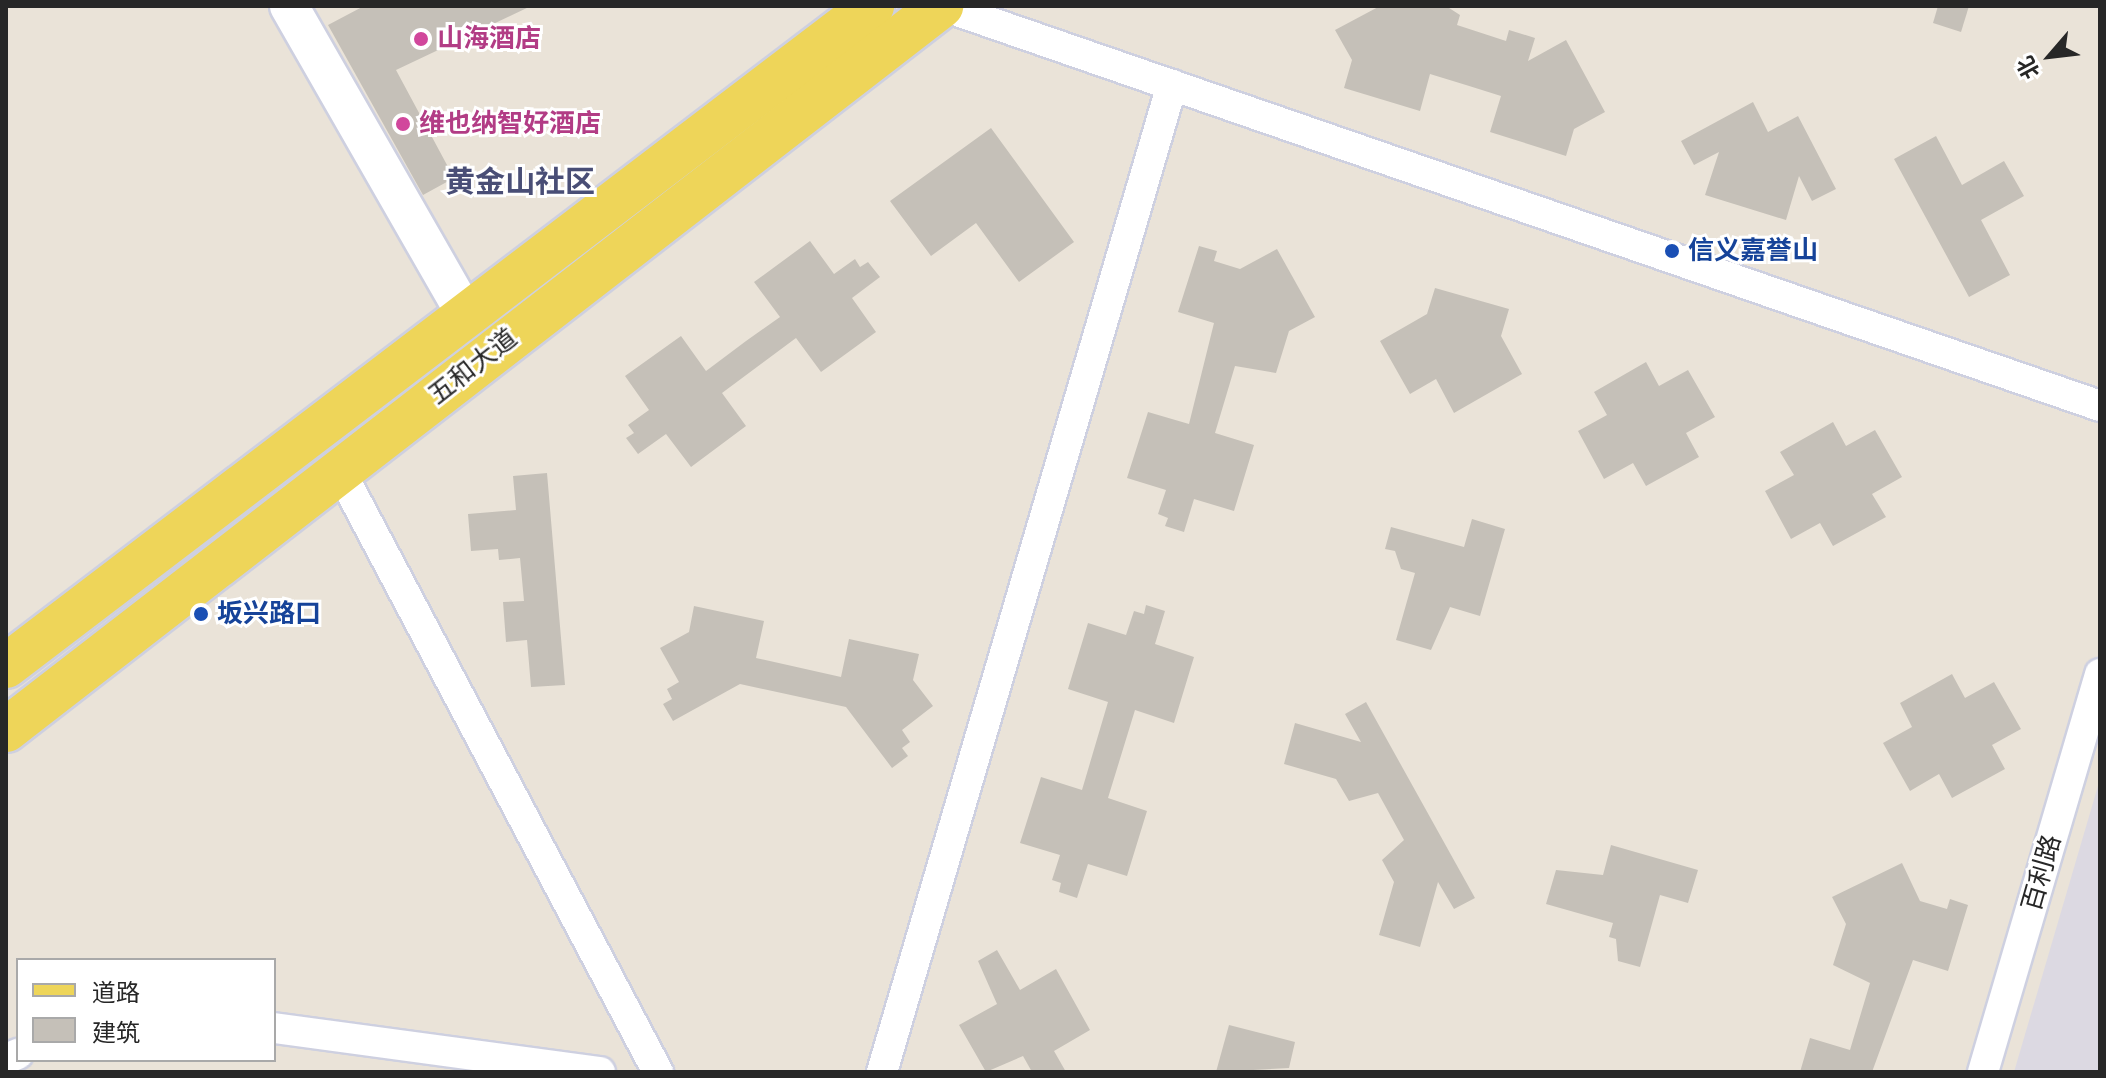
<!DOCTYPE html>
<meta charset="utf-8">
<style>
body{margin:0}
#map{position:relative;width:2106px;height:1078px;overflow:hidden;background:#eae3d8;font-family:"Fira Sans Condensed","Noto Sans SC",sans-serif}
div>[style]{position:absolute}
.industrial>*{inset:0;background:#dcd9e2}
.building>*{inset:0;background:#c5c0b8}
.roads{filter:drop-shadow(2px 0 #ced0e0) drop-shadow(-2px 0 #ced0e0) drop-shadow(0 2px #ced0e0) drop-shadow(0 -2px #ced0e0)}
.minor>*{height:30px;margin:-15px;padding:0 15px;transform-origin:15px;border-radius:15px;background:#fff}
.tertiary>*{height:38px;margin:-19px;padding:0 19px;transform-origin:19px;border-radius:19px;background:#fff}
.primary>*{height:44px;margin:-22px;padding:0 22px;transform-origin:22px;border-radius:22px;background:#eed559}
.dots>*{width:22px;height:22px;translate:-50% -50%;box-sizing:border-box;border:4px solid #fff;border-radius:50%}
span{translate:-50% -50%;white-space:nowrap;text-align:center;line-height:1.15;-webkit-text-stroke:6px #fff;paint-order:stroke}
.hotel-label{font-size:26px;color:#b23c85;font-weight:700}
.left{translate:0 -50%;text-align:left}
.transit-label{font-size:26px;color:#164399;font-weight:700}
.street-label{font-size:26px;color:#272727}
.quarter-label{font-size:30px;color:#494e76;font-weight:700}
.frame{position:absolute;inset:0;border:8px solid #272727;pointer-events:none}
.legend{position:absolute;left:16px;top:958px;width:260px;height:104px;box-sizing:border-box;background:#fff;border:2px solid #a9a9a9;margin:0;padding:10px 14px;list-style:none;font-size:24px;color:#272727}
.legend li{display:flex;align-items:center;gap:16px;height:40px}
.legend b{width:40px;border:2px solid #a9a9a9}
.north{position:absolute;left:2010px;top:16px;width:80px;height:80px;-webkit-text-stroke:6px #fff;paint-order:stroke;rotate:242deg;font-size:22px;font-weight:700;line-height:32px;text-align:center;color:#272727}
.north::after{content:'';display:block;margin:auto;width:28px;height:36px;background:#272727;clip-path:polygon(50% 0,100% 100%,50% 72%,0 100%)}
</style>
<div id="map">
<div class="industrial">
<div style="clip-path:polygon(2100px 779px,2100px 1072px,2014px 1072px)"></div>
</div>
<div class="building">
<div style="clip-path:polygon(364px 6px,531px 6px,396px 70px,454px 178px,423px 195px,328px 25px)"></div>
<div style="clip-path:polygon(1380px 6px,1446px 6px,1460px 15px,1457px 25px,1506px 41px,1509px 30px,1535px 38px,1528px 61px,1566px 40px,1605px 112px,1574px 129px,1566px 156px,1490px 132px,1501px 96px,1466px 85px,1430px 74px,1420px 111px,1344px 88px,1352px 60px,1335px 30px)"></div>
<div style="clip-path:polygon(1938px 6px,1969px 6px,1961px 32px,1933px 23px)"></div>
<div style="clip-path:polygon(1753px 102px,1768px 132px,1798px 116px,1836px 189px,1812px 201px,1799px 176px,1786px 220px,1705px 195px,1719px 152px,1694px 165px,1681px 141px)"></div>
<div style="clip-path:polygon(991px 128px,1074px 242px,1019px 282px,976px 223px,931px 256px,890px 201px)"></div>
<div style="clip-path:polygon(1936px 136px,1962px 185px,2004px 161px,2024px 196px,1981px 220px,2010px 275px,1969px 297px,1894px 159px)"></div>
<div style="clip-path:polygon(810px 241px,834px 274px,855px 259px,860px 267px,868px 262px,880px 277px,852px 298px,876px 332px,821px 372px,796px 338px,722px 393px,746px 426px,691px 467px,666px 434px,638px 454px,626px 438px,634px 433px,628px 425px,649px 410px,625px 376px,681px 336px,706px 371px,746px 341px,780px 317px,754px 282px)"></div>
<div style="clip-path:polygon(1199px 246px,1217px 251px,1214px 261px,1240px 269px,1277px 249px,1315px 317px,1289px 331px,1276px 373px,1235px 366px,1215px 433px,1254px 445px,1234px 511px,1194px 499px,1184px 532px,1165px 526px,1168px 518px,1158px 514px,1166px 490px,1127px 478px,1148px 412px,1189px 424px,1214px 323px,1178px 312px)"></div>
<div style="clip-path:polygon(1435px 288px,1509px 309px,1501px 336px,1522px 374px,1454px 413px,1436px 379px,1410px 394px,1380px 341px,1427px 314px)"></div>
<div style="clip-path:polygon(1646px 362px,1659px 386px,1688px 370px,1715px 417px,1686px 433px,1699px 457px,1646px 486px,1633px 463px,1604px 479px,1578px 431px,1607px 415px,1594px 392px)"></div>
<div style="clip-path:polygon(1833px 422px,1846px 446px,1875px 430px,1902px 477px,1872px 494px,1886px 517px,1833px 546px,1820px 523px,1791px 539px,1765px 491px,1794px 475px,1780px 452px)"></div>
<div style="clip-path:polygon(547px 473px,565px 685px,531px 687px,527px 640px,506px 642px,503px 602px,524px 601px,520px 558px,499px 560px,498px 549px,471px 551px,468px 514px,516px 510px,513px 476px)"></div>
<div style="clip-path:polygon(1472px 519px,1505px 529px,1480px 616px,1450px 607px,1431px 650px,1396px 640px,1415px 573px,1401px 569px,1395px 551px,1385px 549px,1391px 527px,1464px 547px)"></div>
<div style="clip-path:polygon(1146px 605px,1165px 611px,1155px 644px,1194px 657px,1174px 723px,1135px 710px,1108px 798px,1147px 811px,1127px 876px,1088px 864px,1077px 898px,1059px 892px,1061px 883px,1052px 880px,1060px 855px,1020px 843px,1041px 777px,1082px 790px,1108px 702px,1068px 689px,1088px 623px,1126px 635px,1134px 611px,1144px 614px)"></div>
<div style="clip-path:polygon(694px 606px,764px 621px,756px 658px,841px 677px,849px 639px,919px 654px,913px 680px,933px 706px,902px 730px,910px 742px,902px 748px,908px 756px,892px 768px,846px 707px,740px 684px,673px 721px,663px 704px,672px 699px,667px 689px,679px 682px,660px 648px,689px 632px)"></div>
<div style="clip-path:polygon(1952px 674px,1965px 698px,1994px 682px,2021px 729px,1992px 745px,2005px 769px,1952px 798px,1939px 774px,1910px 791px,1883px 743px,1912px 727px,1900px 703px)"></div>
<div style="clip-path:polygon(1366px 702px,1475px 898px,1454px 909px,1438px 882px,1420px 947px,1379px 935px,1394px 882px,1382px 860px,1404px 840px,1378px 793px,1349px 801px,1336px 779px,1284px 764px,1295px 723px,1361px 742px,1345px 714px)"></div>
<div style="clip-path:polygon(1611px 845px,1698px 870px,1688px 903px,1660px 895px,1640px 967px,1618px 961px,1616px 939px,1609px 937px,1613px 923px,1546px 904px,1556px 870px,1603px 875px)"></div>
<div style="clip-path:polygon(1902px 863px,1920px 901px,1947px 909px,1950px 899px,1968px 905px,1948px 971px,1913px 960px,1872px 1072px,1800px 1072px,1810px 1038px,1850px 1050px,1870px 983px,1833px 965px,1846px 924px,1832px 897px)"></div>
<div style="clip-path:polygon(997px 950px,1020px 990px,1056px 969px,1090px 1030px,1054px 1051px,1066px 1072px,1032px 1072px,1023px 1056px,986px 1072px,959px 1025px,997px 1004px,978px 961px)"></div>
<div style="clip-path:polygon(1229px 1025px,1295px 1042px,1289px 1068px,1216px 1072px)"></div>
</div>
<div class="roads">
<div class="minor">
<div style="left:943px;top:6px;width:1224px;rotate:19.07deg"></div>
<div style="left:340px;top:471px;width:680px;rotate:62.12deg"></div>
<div style="left:274px;top:1028px;width:329px;rotate:7.7deg"></div>
<div style="left:6px;top:1059px;width:13px;rotate:-23deg"></div>
<div style="left:882px;top:1072px;width:1029px;rotate:-73.63deg"></div>
<div style="left:1983px;top:1072px;width:415px;rotate:-73.6deg"></div>
</div>
<div class="tertiary">
<div style="left:289px;top:6px;width:358px;rotate:60.2deg"></div>
</div>
<div class="primary">
<div style="left:6px;top:666px;width:1089px;rotate:-37.31deg"></div>
<div style="left:6px;top:730px;width:1183px;rotate:-37.75deg"></div>
</div>
</div>
<div class="dots">
<div style="left:421px;top:39px;background:#d1479c"></div>
<div style="left:403px;top:124px;background:#d1479c"></div>
<div style="left:1672px;top:251px;background:#1a4fb4"></div>
<div style="left:201px;top:614px;background:#1a4fb4"></div>
</div>
<div class="hotel-label">
<span class="left" style="left:437px;top:39px">山海酒店</span>
<span class="left" style="left:419px;top:124px">维也纳智好酒店</span>
</div>
<div class="transit-label">
<span class="left" style="left:1688px;top:251px">信义嘉誉山</span>
<span class="left" style="left:217px;top:614px">坂兴路口</span>
</div>
<div class="street-label">
<span style="left:473px;top:367px;rotate:-38deg">五和大道</span>
<span style="left:2042px;top:873px;rotate:-74deg">百利路</span>
</div>
<div class="quarter-label">
<span style="left:520px;top:182px">黄金山社区</span>
</div>
<div class="frame"></div>
<ul class="legend">
<li><b style="height:10px;background:#eed559"></b>道路</li>
<li><b style="height:22px;background:#c5c0b8"></b>建筑</li>
</ul>
<div class="north">北</div>
</div>
